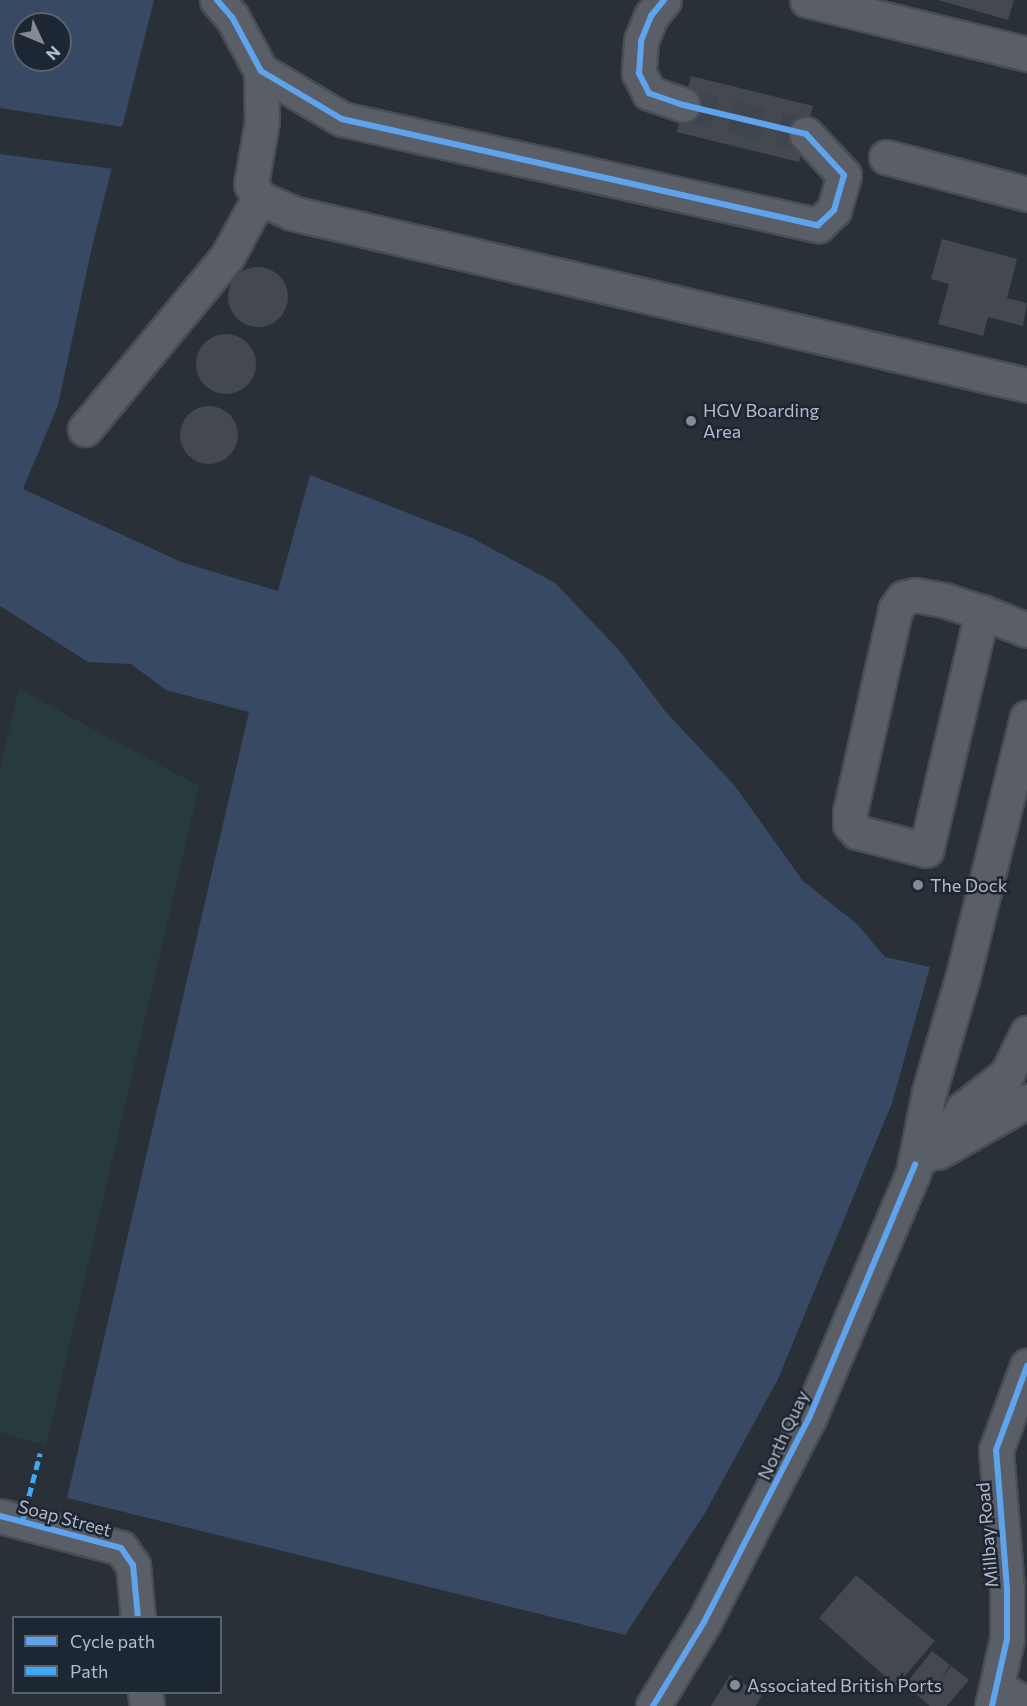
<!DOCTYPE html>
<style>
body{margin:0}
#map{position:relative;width:1027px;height:1706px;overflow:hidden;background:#2a3038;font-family:Commissioner,sans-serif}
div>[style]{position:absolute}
.green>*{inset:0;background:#273a3e}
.water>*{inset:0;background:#384963}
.pier>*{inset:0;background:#2a3038}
.building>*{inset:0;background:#444950}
.round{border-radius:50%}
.minor-tunnel>*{height:33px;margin-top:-16.5px;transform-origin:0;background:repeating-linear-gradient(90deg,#3f454e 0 33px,transparent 0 49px)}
.roads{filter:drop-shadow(2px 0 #484c53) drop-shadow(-2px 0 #484c53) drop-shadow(0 2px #484c53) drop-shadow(0 -2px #484c53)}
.minor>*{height:33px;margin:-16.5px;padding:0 16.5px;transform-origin:16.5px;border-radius:16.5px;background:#5a5e66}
.quiet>*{height:4.5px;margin-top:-2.25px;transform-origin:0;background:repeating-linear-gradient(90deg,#3fa9f5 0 9px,transparent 0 13.5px)}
.cycleway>*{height:6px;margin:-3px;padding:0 3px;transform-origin:3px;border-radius:3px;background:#60a3ed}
.dots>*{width:16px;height:16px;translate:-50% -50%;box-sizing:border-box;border:3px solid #1d2633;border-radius:50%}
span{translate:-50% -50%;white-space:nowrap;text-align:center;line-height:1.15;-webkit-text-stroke:5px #1d2633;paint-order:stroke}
.poi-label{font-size:18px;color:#b4bcc9}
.left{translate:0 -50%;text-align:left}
.street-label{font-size:18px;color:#b4bcc9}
.legend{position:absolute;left:12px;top:1616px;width:210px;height:78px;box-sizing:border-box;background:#1d2633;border:2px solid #59626f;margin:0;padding:8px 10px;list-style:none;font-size:18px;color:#b4bcc9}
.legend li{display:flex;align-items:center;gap:12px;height:30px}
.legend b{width:30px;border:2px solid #59626f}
.north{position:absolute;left:12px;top:12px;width:60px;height:60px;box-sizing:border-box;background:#1d2633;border:2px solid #59626f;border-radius:50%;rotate:134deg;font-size:16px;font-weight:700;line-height:24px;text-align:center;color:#b4bcc9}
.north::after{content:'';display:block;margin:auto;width:21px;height:27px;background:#848b96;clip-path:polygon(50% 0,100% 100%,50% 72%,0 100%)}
</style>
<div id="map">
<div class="green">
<div style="clip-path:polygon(19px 689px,199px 786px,46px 1446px,0 1432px,0 767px)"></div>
</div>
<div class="water">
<div style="clip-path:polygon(evenodd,0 0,154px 0,92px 247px,58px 405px,23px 489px,181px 562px,278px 591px,310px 475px,472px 538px,555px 583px,619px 650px,666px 712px,735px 786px,803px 881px,857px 924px,885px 957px,930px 967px,892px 1103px,778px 1379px,705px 1513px,625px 1635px,67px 1498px,249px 712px,166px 690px,131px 664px,88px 662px,0 606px,0 0,24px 24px,60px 24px,60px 60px,24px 60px,24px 24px)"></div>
</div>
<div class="pier">
<div style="clip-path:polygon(0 108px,124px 127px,114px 169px,0 154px)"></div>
</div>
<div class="building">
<div style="clip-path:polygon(938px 0,1014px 0,1008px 20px)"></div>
<div style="clip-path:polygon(691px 76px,813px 106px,799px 162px,677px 132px)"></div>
<div style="clip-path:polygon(942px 239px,1017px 259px,1007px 298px,1027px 303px,1023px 326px,988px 317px,983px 336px,938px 324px,949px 284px,931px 279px)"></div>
<div class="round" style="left:228px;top:267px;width:60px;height:60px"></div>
<div class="round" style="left:196px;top:334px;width:60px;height:60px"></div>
<div class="round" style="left:180px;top:406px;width:58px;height:58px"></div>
<div style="clip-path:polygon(856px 1575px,935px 1641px,896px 1686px,819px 1618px)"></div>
<div style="clip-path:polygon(932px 1651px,950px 1665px,939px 1680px,951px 1666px,969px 1680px,947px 1706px,930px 1706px,905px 1685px)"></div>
<div style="clip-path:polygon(730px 1675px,762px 1695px,756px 1706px,711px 1706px)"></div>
</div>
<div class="minor-tunnel">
<div style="left:683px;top:105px;width:126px;rotate:13.3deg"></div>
</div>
<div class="roads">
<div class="minor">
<div style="left:217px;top:0;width:23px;rotate:49deg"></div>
<div style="left:232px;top:17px;width:61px;rotate:61.8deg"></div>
<div style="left:261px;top:71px;width:94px;rotate:30.7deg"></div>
<div style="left:342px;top:119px;width:488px;rotate:12.6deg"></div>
<div style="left:818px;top:225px;width:22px;rotate:-43deg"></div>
<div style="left:834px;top:210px;width:36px;rotate:-74deg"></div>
<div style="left:844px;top:175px;width:56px;rotate:-132.8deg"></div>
<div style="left:664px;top:0;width:21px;rotate:129deg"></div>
<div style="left:651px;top:16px;width:27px;rotate:112deg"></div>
<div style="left:641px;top:41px;width:32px;rotate:94deg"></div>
<div style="left:639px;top:73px;width:22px;rotate:63deg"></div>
<div style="left:649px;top:93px;width:36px;rotate:19deg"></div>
<div style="left:807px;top:0;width:227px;rotate:13.8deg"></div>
<div style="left:261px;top:71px;width:50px;rotate:88.9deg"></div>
<div style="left:262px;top:121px;width:64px;rotate:99.9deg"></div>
<div style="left:251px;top:184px;width:16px;rotate:60deg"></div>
<div style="left:259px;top:198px;width:36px;rotate:24deg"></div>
<div style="left:292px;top:213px;width:755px;rotate:13.17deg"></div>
<div style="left:886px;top:157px;width:146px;rotate:14.7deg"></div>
<div style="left:85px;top:429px;width:223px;rotate:-50.5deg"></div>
<div style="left:227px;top:257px;width:67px;rotate:-61.5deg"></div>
<div style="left:982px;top:612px;width:244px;rotate:103.2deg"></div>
<div style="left:926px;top:850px;width:71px;rotate:-165.4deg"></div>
<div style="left:857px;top:832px;width:11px;rotate:-131deg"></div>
<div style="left:850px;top:824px;width:12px;rotate:-90deg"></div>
<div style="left:850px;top:812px;width:207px;rotate:-77.4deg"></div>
<div style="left:895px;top:610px;width:14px;rotate:-56deg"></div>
<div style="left:903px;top:598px;width:12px;rotate:-14deg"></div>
<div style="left:915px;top:595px;width:29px;rotate:10deg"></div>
<div style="left:944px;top:600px;width:40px;rotate:18deg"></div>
<div style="left:982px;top:612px;width:48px;rotate:21.8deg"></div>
<div style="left:938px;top:1152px;width:103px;rotate:-29.8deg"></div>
<div style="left:915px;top:1164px;width:46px;rotate:-42.4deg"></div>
<div style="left:949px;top:1133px;width:28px;rotate:-60deg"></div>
<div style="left:963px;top:1109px;width:56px;rotate:-38.5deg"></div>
<div style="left:1007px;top:1074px;width:46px;rotate:-64deg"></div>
<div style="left:0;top:1516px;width:125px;rotate:14.8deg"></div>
<div style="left:121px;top:1548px;width:21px;rotate:55deg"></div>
<div style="left:133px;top:1565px;width:53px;rotate:84.6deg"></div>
<div style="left:998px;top:1688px;width:33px;rotate:29deg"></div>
<div style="left:145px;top:1692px;width:14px;rotate:82deg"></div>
<div style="left:653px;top:1706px;width:98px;rotate:-58.7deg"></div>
<div style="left:704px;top:1622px;width:229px;rotate:-62.8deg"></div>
<div style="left:809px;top:1418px;width:266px;rotate:-67deg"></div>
<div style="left:913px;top:1173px;width:83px;rotate:-78.8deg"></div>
<div style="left:929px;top:1092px;width:121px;rotate:-73.7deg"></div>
<div style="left:963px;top:976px;width:266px;rotate:-76.1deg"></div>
<div style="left:992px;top:1706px;width:69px;rotate:-77.4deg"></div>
<div style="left:1007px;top:1639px;width:50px;rotate:-90deg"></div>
<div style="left:1007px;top:1589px;width:139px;rotate:-94.5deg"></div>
<div style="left:996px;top:1450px;width:90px;rotate:-69.7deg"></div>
</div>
</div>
<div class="quiet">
<div style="left:22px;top:1522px;width:71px;rotate:-75.4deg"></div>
</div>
<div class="cycleway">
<div style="left:217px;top:0;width:23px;rotate:49deg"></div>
<div style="left:232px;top:17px;width:61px;rotate:61.8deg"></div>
<div style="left:261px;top:71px;width:94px;rotate:30.7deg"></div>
<div style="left:342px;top:119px;width:488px;rotate:12.6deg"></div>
<div style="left:818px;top:225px;width:22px;rotate:-43deg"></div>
<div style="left:834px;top:210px;width:36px;rotate:-74deg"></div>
<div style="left:844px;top:175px;width:56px;rotate:-132.8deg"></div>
<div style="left:806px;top:134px;width:126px;rotate:-166.7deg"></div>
<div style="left:683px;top:105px;width:36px;rotate:-161deg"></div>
<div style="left:649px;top:93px;width:22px;rotate:-117deg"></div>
<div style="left:639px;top:73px;width:32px;rotate:-86deg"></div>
<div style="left:641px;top:41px;width:27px;rotate:-68deg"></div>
<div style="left:651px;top:16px;width:21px;rotate:-51deg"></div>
<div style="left:0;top:1516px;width:125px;rotate:14.8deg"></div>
<div style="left:121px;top:1548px;width:21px;rotate:55deg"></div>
<div style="left:133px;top:1565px;width:53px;rotate:84.6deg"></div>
<div style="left:653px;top:1706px;width:98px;rotate:-58.7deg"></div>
<div style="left:704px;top:1622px;width:229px;rotate:-62.8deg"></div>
<div style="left:809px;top:1418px;width:275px;rotate:-67.3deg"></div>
<div style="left:992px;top:1706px;width:69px;rotate:-77.4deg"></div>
<div style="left:1007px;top:1639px;width:50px;rotate:-90deg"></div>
<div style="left:1007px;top:1589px;width:139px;rotate:-94.5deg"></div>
<div style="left:996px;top:1450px;width:90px;rotate:-69.7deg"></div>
</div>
<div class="dots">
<div style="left:691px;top:421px;background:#848b96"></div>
<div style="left:918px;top:885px;background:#848b96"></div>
<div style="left:735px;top:1685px;background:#848b96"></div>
</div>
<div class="poi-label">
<span class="left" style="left:703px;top:421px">HGV Boarding<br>Area</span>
<span class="left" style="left:930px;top:885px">The Dock</span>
<span class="left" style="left:747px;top:1685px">Associated British Ports</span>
</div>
<div class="street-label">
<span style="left:783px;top:1435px;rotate:-65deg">North Quay</span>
<span style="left:65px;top:1518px;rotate:15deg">Soap Street</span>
<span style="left:987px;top:1535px;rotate:-95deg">Millbay Road</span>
</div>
<ul class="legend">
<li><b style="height:8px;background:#60a3ed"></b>Cycle path</li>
<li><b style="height:8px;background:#3fa9f5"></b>Path</li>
</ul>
<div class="north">N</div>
</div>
